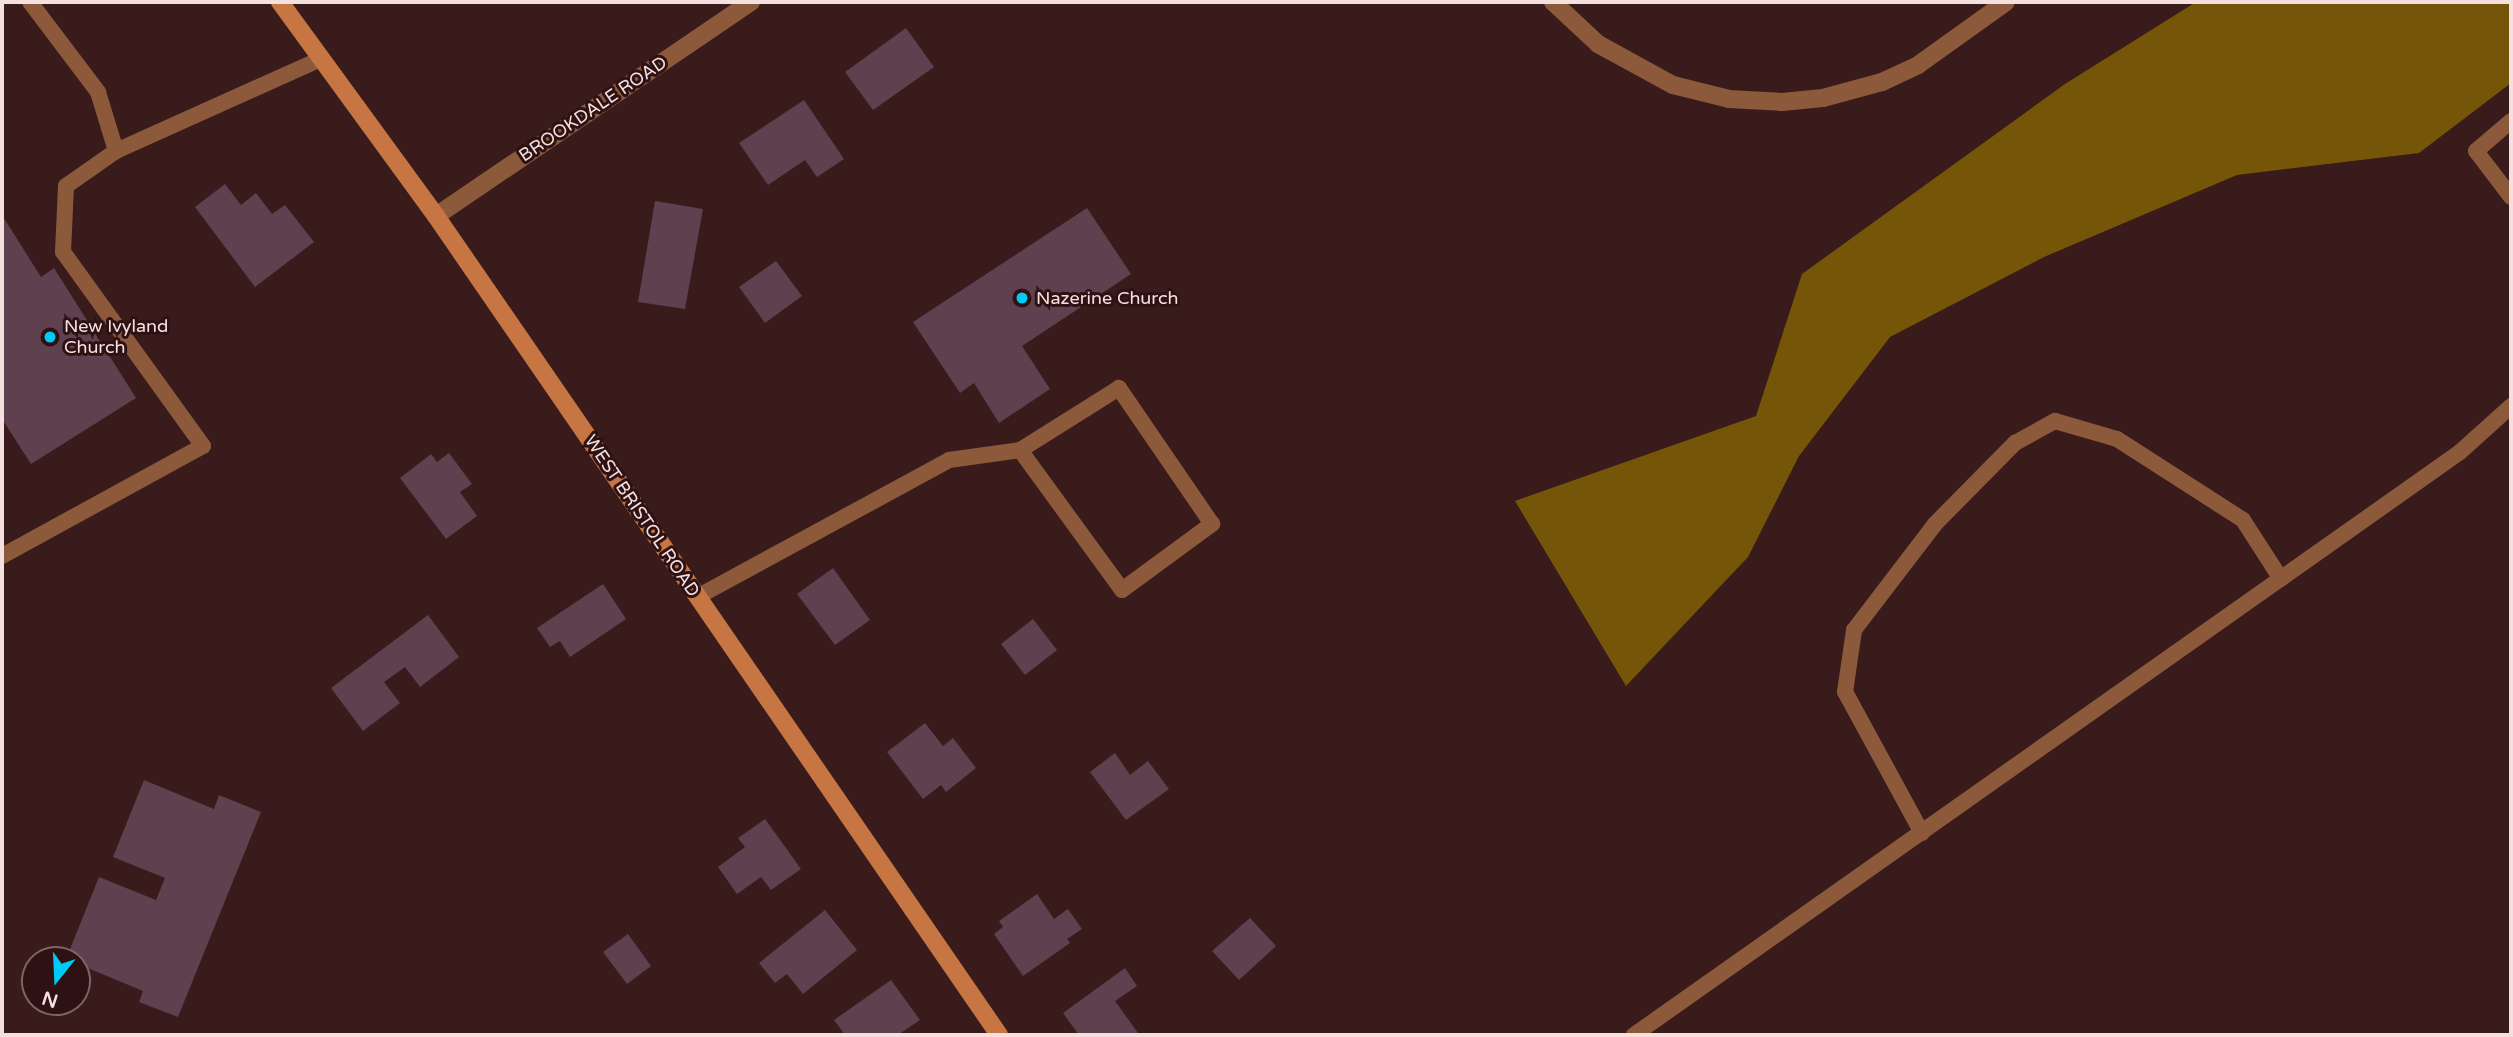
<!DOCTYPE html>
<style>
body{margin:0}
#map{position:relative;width:2513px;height:1037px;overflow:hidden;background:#391b1c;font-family:"Varela Round",sans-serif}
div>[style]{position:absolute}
.forest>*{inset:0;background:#755508}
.building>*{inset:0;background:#5e404f}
.service>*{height:16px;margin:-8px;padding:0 8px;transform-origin:8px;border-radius:8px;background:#8c593b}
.minor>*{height:18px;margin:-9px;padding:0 9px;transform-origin:9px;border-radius:9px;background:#8c593b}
.secondary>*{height:18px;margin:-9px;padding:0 9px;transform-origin:9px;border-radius:9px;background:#c67543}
.dots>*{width:19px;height:19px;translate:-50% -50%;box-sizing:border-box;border:4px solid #2e1213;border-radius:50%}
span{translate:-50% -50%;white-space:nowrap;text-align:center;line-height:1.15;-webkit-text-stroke:6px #2e1213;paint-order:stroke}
.street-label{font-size:18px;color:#f5e0e0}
.poi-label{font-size:18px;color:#f5e0e0}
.left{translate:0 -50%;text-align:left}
.frame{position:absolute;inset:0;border:4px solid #f5e0e0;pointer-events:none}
.north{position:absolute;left:21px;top:946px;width:70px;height:70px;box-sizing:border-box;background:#2e1213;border:2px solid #7e6465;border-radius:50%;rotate:198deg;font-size:19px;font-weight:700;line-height:28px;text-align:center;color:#f5e0e0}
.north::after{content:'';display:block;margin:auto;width:24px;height:32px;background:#00cbf8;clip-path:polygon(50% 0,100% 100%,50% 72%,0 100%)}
</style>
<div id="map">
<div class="forest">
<div style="clip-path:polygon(2196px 2px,2511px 2px,2511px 83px,2419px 153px,2237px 175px,2044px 257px,1890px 337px,1799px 456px,1748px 557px,1626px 686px,1515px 501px,1756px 416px,1802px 274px,2065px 84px)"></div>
</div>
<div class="building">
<div style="clip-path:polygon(906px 28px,934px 67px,873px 110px,845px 72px)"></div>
<div style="clip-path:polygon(804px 100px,844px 159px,817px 177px,805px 160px,768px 185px,739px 143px)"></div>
<div style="clip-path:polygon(225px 184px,241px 205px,256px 193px,272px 214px,285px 205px,314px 242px,255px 287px,195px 207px)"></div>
<div style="clip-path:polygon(655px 201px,703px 209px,685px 309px,638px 302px)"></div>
<div style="clip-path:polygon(1087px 208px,1131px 274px,1022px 346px,1050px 389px,999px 423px,974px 383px,960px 393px,913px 322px)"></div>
<div style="clip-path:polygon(2px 215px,41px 277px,54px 268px,136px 398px,31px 464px,2px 419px)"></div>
<div style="clip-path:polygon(776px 261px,802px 296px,765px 323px,739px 287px)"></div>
<div style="clip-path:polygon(449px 453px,472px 484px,460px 492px,477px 516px,446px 539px,400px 478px,431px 454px,437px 462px)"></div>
<div style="clip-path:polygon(833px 568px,870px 620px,835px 645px,797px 594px)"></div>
<div style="clip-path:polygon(603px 584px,626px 619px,570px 657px,560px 641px,550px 647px,537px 628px)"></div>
<div style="clip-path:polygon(428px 615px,459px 657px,420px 687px,405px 667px,384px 682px,400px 703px,363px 731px,331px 688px)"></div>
<div style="clip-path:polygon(1033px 619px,1057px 650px,1025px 675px,1001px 644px)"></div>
<div style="clip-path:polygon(925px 723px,943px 746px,953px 738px,976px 768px,946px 792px,941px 785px,923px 799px,887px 752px)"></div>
<div style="clip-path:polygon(1115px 753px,1130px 775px,1148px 761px,1169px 789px,1126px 820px,1090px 772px)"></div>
<div style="clip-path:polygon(144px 780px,214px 809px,219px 795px,261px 812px,178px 1017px,139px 1002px,143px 991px,66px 959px,99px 877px,156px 900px,165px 878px,113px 857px)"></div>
<div style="clip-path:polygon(765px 819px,801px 869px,771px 890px,761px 877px,737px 894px,718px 867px,745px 847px,738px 838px)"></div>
<div style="clip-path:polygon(1037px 894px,1054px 919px,1068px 909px,1082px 929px,1067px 939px,1070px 943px,1023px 976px,994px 934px,1003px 927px,999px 921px)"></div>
<div style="clip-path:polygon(825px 910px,857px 950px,803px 994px,787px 974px,775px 983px,759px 963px)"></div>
<div style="clip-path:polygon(1250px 918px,1276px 946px,1239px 980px,1212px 951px)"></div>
<div style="clip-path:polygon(628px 934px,651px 966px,627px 984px,603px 952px)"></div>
<div style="clip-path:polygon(1125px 968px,1137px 986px,1115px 1001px,1138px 1033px,1079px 1035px,1063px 1013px)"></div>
<div style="clip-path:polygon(891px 980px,920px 1020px,898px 1035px,845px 1035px,834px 1020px)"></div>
</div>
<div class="service">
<div style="left:30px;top:2px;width:113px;rotate:52.9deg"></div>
<div style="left:98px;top:92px;width:62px;rotate:73deg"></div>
<div style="left:2511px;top:121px;width:46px;rotate:139.4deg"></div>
<div style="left:2476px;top:151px;width:58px;rotate:52.7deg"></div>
<div style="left:2px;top:556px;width:229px;rotate:-28.7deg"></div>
<div style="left:203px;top:446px;width:239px;rotate:-125.8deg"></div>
<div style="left:63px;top:252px;width:66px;rotate:-87.4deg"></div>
<div style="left:66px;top:186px;width:61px;rotate:-35deg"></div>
<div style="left:116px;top:151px;width:225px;rotate:-24.2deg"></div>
<div style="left:697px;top:597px;width:287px;rotate:-28.5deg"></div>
<div style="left:949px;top:460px;width:72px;rotate:-8deg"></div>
<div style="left:1020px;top:450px;width:173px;rotate:53.9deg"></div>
<div style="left:1122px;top:590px;width:112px;rotate:-36.3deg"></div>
<div style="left:1212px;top:524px;width:165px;rotate:-124.4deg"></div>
<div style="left:1119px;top:388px;width:117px;rotate:147.9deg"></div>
<div style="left:1922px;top:833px;width:161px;rotate:-118.6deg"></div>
<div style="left:1845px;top:692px;width:63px;rotate:-81.7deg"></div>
<div style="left:1854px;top:630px;width:133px;rotate:-52.6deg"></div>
<div style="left:1935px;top:524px;width:114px;rotate:-45.4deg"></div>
<div style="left:2015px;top:443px;width:46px;rotate:-28.8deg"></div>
<div style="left:2055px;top:421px;width:65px;rotate:16.2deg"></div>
<div style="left:2117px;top:439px;width:150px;rotate:32.7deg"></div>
<div style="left:2243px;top:520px;width:70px;rotate:57.2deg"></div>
<div style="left:1634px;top:1035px;width:1011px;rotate:-35.21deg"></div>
<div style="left:2460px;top:452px;width:69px;rotate:-42deg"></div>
</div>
<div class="minor">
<div style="left:1553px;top:2px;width:62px;rotate:43deg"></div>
<div style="left:1598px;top:44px;width:85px;rotate:28.7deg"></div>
<div style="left:1673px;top:85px;width:58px;rotate:14deg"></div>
<div style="left:1729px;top:99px;width:53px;rotate:3.2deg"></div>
<div style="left:1782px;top:102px;width:41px;rotate:-5.6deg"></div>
<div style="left:1823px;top:98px;width:61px;rotate:-15.2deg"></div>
<div style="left:1882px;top:82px;width:40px;rotate:-25deg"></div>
<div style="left:1918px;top:65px;width:108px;rotate:-35.6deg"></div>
<div style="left:436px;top:216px;width:381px;rotate:-34.2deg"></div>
</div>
<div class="secondary">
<div style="left:280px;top:2px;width:265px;rotate:53.9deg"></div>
<div style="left:436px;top:216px;width:994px;rotate:55.49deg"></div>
</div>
<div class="dots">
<div style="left:1022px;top:298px;background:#00cbf8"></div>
<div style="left:50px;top:337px;background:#00cbf8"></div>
</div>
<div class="street-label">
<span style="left:593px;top:109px;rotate:-34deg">BROOKDALE ROAD</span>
<span style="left:642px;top:516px;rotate:56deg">WEST BRISTOL ROAD</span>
</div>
<div class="poi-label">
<span class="left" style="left:1036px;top:298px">Nazerine Church</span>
<span class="left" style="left:64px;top:337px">New Ivyland<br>Church</span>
</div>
<div class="frame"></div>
<div class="north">N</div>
</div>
